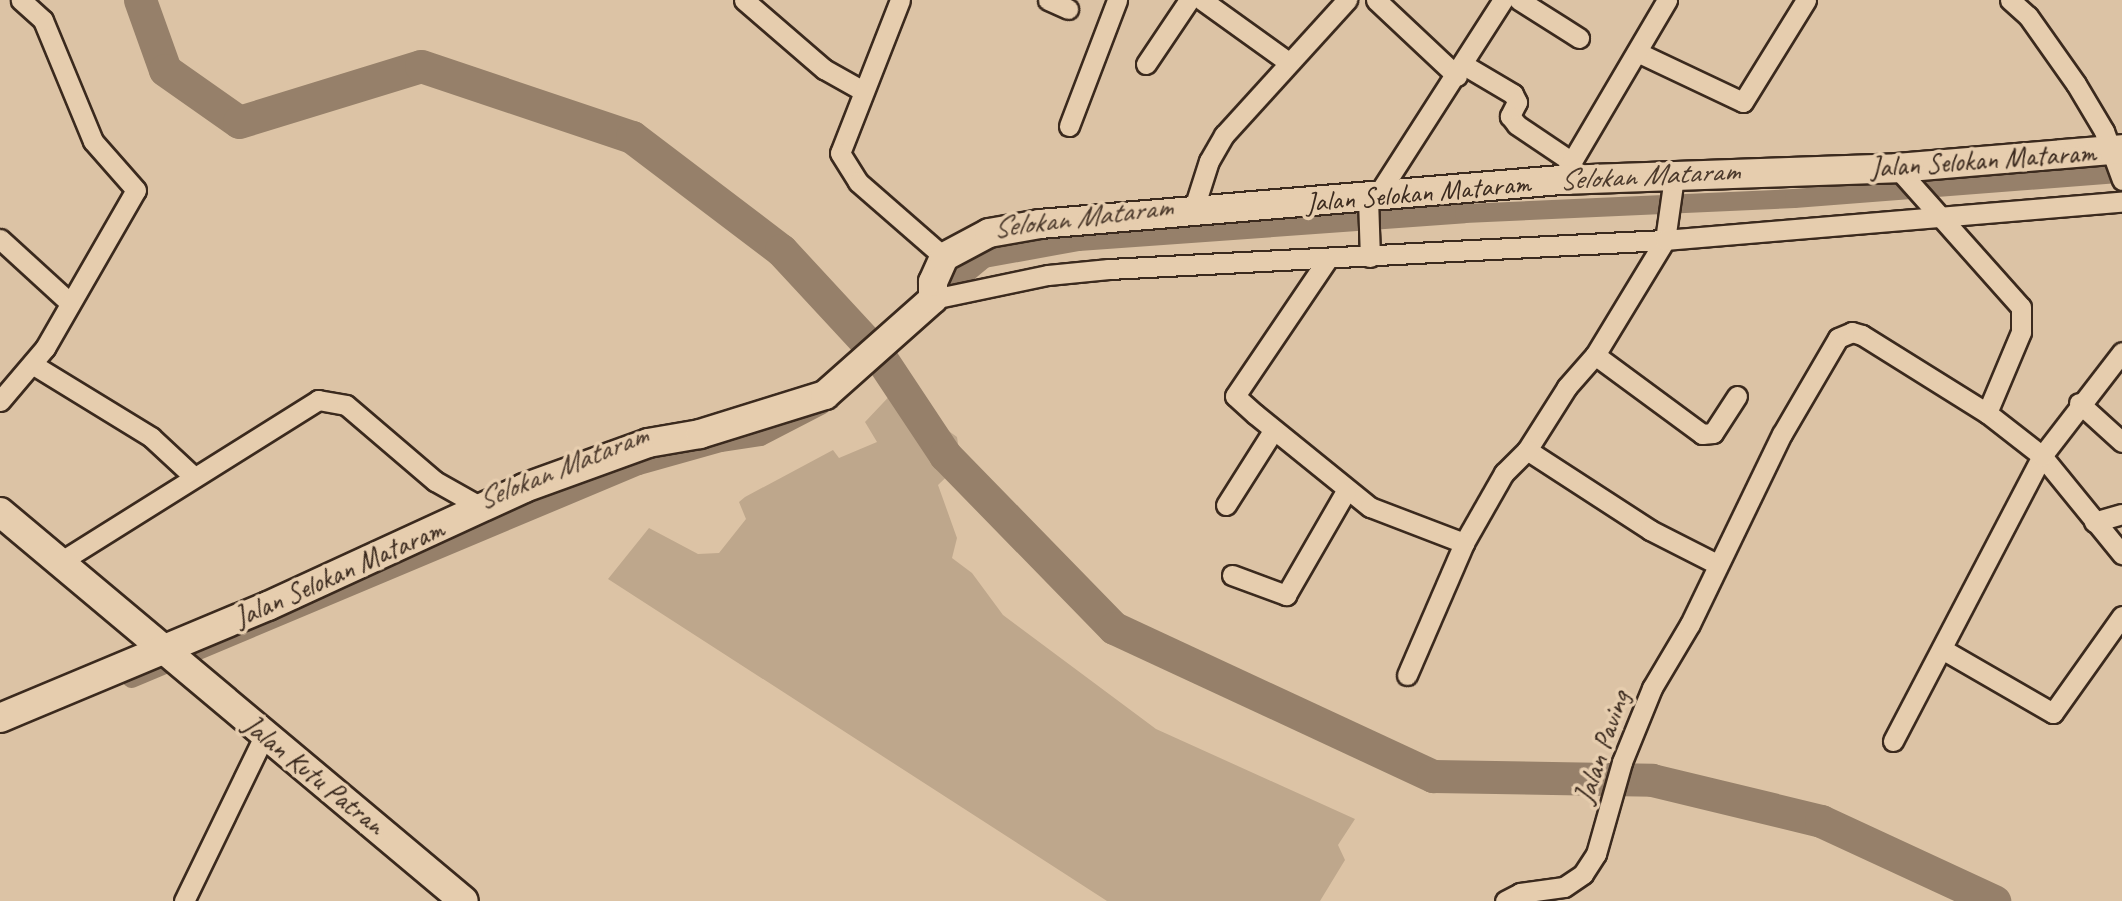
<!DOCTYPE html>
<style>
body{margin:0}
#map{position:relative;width:2122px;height:901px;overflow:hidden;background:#dcc3a5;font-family:Caveat,sans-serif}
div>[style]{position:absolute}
.green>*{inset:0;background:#bea78c}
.canal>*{height:19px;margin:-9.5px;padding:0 9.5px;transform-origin:9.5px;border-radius:9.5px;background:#96806a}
.river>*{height:33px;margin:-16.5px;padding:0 16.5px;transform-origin:16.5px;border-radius:16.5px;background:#96806a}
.roads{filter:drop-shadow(2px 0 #3b2a1e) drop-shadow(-2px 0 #3b2a1e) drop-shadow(0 2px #3b2a1e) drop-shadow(0 -2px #3b2a1e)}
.street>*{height:19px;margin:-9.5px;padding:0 9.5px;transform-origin:9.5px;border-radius:9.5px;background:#e6cdae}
.secondary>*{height:28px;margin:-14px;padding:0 14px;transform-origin:14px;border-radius:14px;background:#e6cdae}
span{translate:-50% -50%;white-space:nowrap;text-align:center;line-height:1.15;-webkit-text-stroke:7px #e6cdae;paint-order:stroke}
.street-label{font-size:28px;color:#3b2a1e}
.water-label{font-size:30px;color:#4d3b2d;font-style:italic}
</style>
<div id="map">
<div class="green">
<div style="clip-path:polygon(899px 386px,920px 395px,939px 424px,957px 437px,961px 463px,938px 485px,957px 538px,952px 558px,972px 573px,1003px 615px,1156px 729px,1355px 819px,1338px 845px,1345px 860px,1320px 901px,1107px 901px,608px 579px,649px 528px,698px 554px,719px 553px,746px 519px,739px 502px,745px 497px,833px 450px,839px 458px,877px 442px,865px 422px)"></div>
</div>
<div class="canal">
<div style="left:932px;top:301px;width:67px;rotate:-39.6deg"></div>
<div style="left:984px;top:258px;width:96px;rotate:-10.3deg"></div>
<div style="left:1078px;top:241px;width:387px;rotate:-4.1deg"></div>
<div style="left:1464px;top:213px;width:330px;rotate:-2.6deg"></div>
<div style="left:1794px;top:198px;width:329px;rotate:-4.4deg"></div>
<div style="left:131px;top:678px;width:550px;rotate:-22.79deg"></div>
<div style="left:638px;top:465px;width:85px;rotate:-15.7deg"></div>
<div style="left:720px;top:442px;width:40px;rotate:-8.5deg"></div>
<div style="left:760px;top:436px;width:68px;rotate:-27.3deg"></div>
</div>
<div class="river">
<div style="left:140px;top:0;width:74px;rotate:70.3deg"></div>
<div style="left:165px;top:70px;width:90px;rotate:35.1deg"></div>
<div style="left:239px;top:122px;width:190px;rotate:-17.1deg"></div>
<div style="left:421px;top:66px;width:223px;rotate:18.6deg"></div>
<div style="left:632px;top:137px;width:187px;rotate:37.2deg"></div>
<div style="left:781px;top:250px;width:146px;rotate:47.2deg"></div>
<div style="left:880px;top:357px;width:118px;rotate:56.4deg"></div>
<div style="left:945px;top:455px;width:242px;rotate:45.7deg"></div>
<div style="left:1114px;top:628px;width:352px;rotate:24.9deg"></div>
<div style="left:1433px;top:776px;width:219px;rotate:1deg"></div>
<div style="left:1652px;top:780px;width:174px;rotate:13.6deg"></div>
<div style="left:1821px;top:821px;width:191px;rotate:24.8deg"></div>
</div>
<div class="roads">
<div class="street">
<div style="left:744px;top:0;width:106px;rotate:40.8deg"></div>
<div style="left:824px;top:69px;width:45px;rotate:29.4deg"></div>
<div style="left:900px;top:0;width:164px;rotate:111.4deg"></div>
<div style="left:840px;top:153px;width:34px;rotate:58deg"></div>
<div style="left:858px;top:182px;width:114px;rotate:41.1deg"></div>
<div style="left:1048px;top:0;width:22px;rotate:24deg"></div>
<div style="left:1202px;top:0;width:105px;rotate:35.7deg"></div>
<div style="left:1376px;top:0;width:111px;rotate:43.2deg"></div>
<div style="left:1519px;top:0;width:71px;rotate:32.3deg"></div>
<div style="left:2010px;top:0;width:24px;rotate:42deg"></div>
<div style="left:2028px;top:16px;width:83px;rotate:54.8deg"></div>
<div style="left:2076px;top:84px;width:55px;rotate:59.2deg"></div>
<div style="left:2104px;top:131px;width:52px;rotate:69.8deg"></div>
<div style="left:1637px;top:52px;width:117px;rotate:25.3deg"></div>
<div style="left:1743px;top:102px;width:120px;rotate:-58.3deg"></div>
<div style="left:1146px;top:64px;width:77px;rotate:-56.1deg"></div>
<div style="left:1464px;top:65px;width:57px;rotate:30.6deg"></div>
<div style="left:1513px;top:94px;width:9px;rotate:63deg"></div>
<div style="left:1517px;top:102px;width:16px;rotate:117deg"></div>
<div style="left:1510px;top:116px;width:11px;rotate:52deg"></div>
<div style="left:1517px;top:125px;width:66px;rotate:33.9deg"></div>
<div style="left:1069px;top:126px;width:135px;rotate:-69.1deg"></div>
<div style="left:1897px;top:168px;width:186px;rotate:48.3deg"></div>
<div style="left:2021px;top:307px;width:25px;rotate:90deg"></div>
<div style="left:2021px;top:332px;width:88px;rotate:112.8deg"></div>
<div style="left:1987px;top:413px;width:70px;rotate:38deg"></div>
<div style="left:2042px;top:456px;width:127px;rotate:50.8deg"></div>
<div style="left:1674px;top:177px;width:64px;rotate:98.1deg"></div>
<div style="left:1665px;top:240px;width:135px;rotate:121.3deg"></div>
<div style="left:1595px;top:355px;width:43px;rotate:131.2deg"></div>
<div style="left:1567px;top:387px;width:75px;rotate:122.4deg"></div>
<div style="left:1527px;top:450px;width:147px;rotate:33deg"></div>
<div style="left:1650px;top:530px;width:75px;rotate:26.9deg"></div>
<div style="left:1561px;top:180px;width:209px;rotate:-59.5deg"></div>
<div style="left:1377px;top:196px;width:233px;rotate:-57.3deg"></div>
<div style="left:1368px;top:198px;width:59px;rotate:88.1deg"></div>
<div style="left:1193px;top:211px;width:52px;rotate:-72.3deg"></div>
<div style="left:1209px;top:161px;width:30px;rotate:-60deg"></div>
<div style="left:1224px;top:135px;width:183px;rotate:-47.7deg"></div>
<div style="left:0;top:239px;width:93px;rotate:42.4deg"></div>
<div style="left:1327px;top:260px;width:164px;rotate:124.1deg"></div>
<div style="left:1235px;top:396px;width:27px;rotate:42deg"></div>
<div style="left:1255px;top:414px;width:148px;rotate:39deg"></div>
<div style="left:1370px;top:507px;width:101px;rotate:21deg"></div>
<div style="left:1464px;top:543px;width:81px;rotate:-60.3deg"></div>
<div style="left:1504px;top:473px;width:33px;rotate:-45deg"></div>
<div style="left:933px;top:299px;width:117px;rotate:-11.8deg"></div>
<div style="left:1048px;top:275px;width:61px;rotate:-5.6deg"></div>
<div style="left:1109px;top:269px;width:557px;rotate:-2.99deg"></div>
<div style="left:1665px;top:240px;width:459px;rotate:-4.8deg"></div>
<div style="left:1595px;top:355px;width:133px;rotate:36.4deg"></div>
<div style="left:1702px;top:434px;width:11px;rotate:-5deg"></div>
<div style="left:1713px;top:433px;width:44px;rotate:-57deg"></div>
<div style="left:32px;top:364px;width:140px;rotate:31.5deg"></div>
<div style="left:151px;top:437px;width:59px;rotate:42.9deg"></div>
<div style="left:0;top:401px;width:70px;rotate:-49.7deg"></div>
<div style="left:45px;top:348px;width:182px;rotate:-60.1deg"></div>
<div style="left:136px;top:190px;width:65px;rotate:-131.3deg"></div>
<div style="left:93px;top:141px;width:131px;rotate:-112.5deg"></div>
<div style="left:43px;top:20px;width:30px;rotate:-138deg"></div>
<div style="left:2079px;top:403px;width:58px;rotate:42.2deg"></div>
<div style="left:1226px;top:505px;width:88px;rotate:-57.6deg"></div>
<div style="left:2094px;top:522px;width:29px;rotate:-16deg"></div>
<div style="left:60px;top:562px;width:305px;rotate:-32.1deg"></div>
<div style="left:318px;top:400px;width:28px;rotate:10deg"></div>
<div style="left:346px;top:405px;width:117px;rotate:40.5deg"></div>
<div style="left:435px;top:481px;width:55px;rotate:29.4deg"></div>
<div style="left:1232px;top:575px;width:58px;rotate:20.3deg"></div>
<div style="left:1286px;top:595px;width:120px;rotate:-60deg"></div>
<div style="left:1942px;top:649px;width:128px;rotate:30deg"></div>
<div style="left:2053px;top:713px;width:119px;rotate:-54.6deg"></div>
<div style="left:1407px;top:675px;width:144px;rotate:-66.6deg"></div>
<div style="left:1893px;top:741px;width:322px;rotate:-62.4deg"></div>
<div style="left:2042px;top:456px;width:131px;rotate:-52.4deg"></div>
<div style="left:184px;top:901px;width:183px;rotate:-64.1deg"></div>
<div style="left:1505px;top:901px;width:17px;rotate:-28deg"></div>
<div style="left:1520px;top:893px;width:44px;rotate:-7.8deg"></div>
<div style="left:1564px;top:887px;width:23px;rotate:-34deg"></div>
<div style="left:1583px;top:874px;width:24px;rotate:-57deg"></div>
<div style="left:1596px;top:854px;width:96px;rotate:-74.2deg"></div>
<div style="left:1622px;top:762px;width:80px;rotate:-67.9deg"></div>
<div style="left:1652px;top:688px;width:74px;rotate:-59.3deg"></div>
<div style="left:1690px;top:624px;width:211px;rotate:-64.2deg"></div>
<div style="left:1782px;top:434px;width:111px;rotate:-59.7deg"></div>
<div style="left:1838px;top:338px;width:15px;rotate:-23deg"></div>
<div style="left:1852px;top:332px;width:10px;rotate:17deg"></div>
<div style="left:1862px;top:335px;width:147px;rotate:32deg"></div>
</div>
<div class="secondary">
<div style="left:0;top:512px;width:605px;rotate:39.98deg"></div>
<div style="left:0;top:718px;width:290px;rotate:-22.7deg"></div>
<div style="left:268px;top:606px;width:282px;rotate:-24.7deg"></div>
<div style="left:524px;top:488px;width:132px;rotate:-19.9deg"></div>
<div style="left:648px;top:443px;width:53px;rotate:-9.8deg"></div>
<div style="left:700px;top:434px;width:131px;rotate:-17.3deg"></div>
<div style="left:825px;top:395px;width:144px;rotate:-41.6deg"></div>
<div style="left:933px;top:299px;width:17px;rotate:-90deg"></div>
<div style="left:933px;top:282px;width:27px;rotate:-66deg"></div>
<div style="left:944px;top:257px;width:51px;rotate:-28.1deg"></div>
<div style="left:989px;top:233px;width:52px;rotate:-10deg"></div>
<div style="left:1040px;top:224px;width:523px;rotate:-4.83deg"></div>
<div style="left:1561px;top:180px;width:336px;rotate:-2deg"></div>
<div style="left:1897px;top:168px;width:226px;rotate:-4.8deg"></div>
</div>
</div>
<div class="street-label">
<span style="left:1983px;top:160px;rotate:-4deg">Jalan Selokan Mataram</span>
<span style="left:1418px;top:193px;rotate:-5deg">Jalan Selokan Mataram</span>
<span style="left:339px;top:573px;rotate:-24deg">Jalan Selokan Mataram</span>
<span style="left:1602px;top:747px;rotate:-71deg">Jalan Paving</span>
<span style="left:314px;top:775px;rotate:39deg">Jalan Kutu Patran</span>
</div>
<div class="water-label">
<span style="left:1649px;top:175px;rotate:-3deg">Selokan Mataram</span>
<span style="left:1082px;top:217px;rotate:-7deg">Selokan Mataram</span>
<span style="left:562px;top:467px;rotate:-22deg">Selokan Mataram</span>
</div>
</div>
